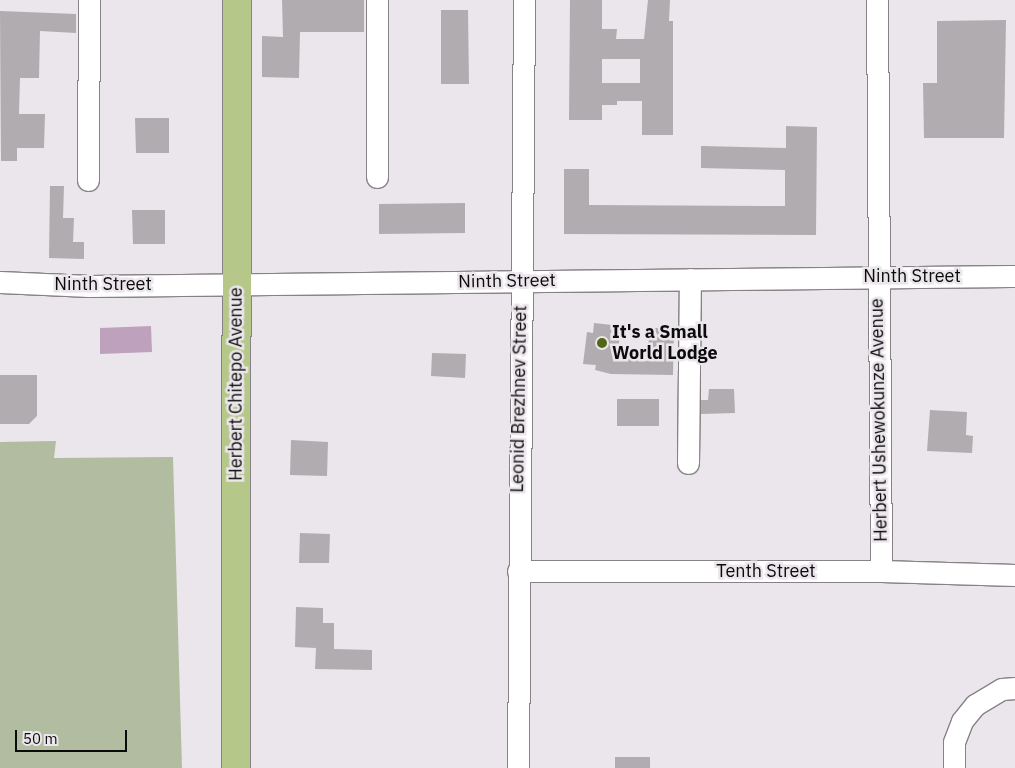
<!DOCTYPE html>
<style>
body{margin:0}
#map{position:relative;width:1015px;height:768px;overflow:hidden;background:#ebe6eb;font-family:"IBM Plex Sans",sans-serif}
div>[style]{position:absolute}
.green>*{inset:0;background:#b1bca0}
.water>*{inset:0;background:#bea1bc}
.building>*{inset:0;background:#b1acb0}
.roads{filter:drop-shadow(1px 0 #878286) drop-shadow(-1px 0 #878286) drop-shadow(0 1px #878286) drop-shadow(0 -1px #878286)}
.minor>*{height:21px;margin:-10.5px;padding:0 10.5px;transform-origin:10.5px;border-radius:10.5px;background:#fff}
.major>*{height:28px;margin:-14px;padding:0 14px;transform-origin:14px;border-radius:14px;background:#b5c88a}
.dots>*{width:14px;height:14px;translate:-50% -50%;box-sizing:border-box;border:2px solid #ebe6eb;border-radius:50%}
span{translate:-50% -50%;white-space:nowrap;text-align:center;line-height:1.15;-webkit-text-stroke:5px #ebe6eb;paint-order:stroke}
.street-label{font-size:18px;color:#0c0b0c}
.poi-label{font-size:18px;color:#0c0b0c;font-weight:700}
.left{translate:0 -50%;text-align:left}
.scale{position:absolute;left:15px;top:730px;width:112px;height:22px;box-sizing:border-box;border:2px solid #0c0b0c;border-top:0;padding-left:6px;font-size:15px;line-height:18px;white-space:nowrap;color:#0c0b0c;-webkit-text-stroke:4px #ebe6eb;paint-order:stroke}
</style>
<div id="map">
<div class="green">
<div style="clip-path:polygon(56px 441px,54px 458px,173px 457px,182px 768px,0 768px,0 442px)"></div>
</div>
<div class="water">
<div style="clip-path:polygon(151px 326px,152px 352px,100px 354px,100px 328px)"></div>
</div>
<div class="building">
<div style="clip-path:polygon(282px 0,364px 0,364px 32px,300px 32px,299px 78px,262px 77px,262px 36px,283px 37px)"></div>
<div style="clip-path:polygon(evenodd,570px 0,602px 0,602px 29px,617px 29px,616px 39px,644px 39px,648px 0,670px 0,669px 21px,673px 21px,673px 135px,642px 135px,642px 101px,617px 101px,617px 105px,602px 105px,602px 120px,569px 120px,570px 0,602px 59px,640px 59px,640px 83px,602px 83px,602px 59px)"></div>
<div style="clip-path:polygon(441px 10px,468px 10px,469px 84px,441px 84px)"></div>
<div style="clip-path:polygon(0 11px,76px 14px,76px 33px,40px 31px,39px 78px,20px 78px,19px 114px,45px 114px,44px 148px,17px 148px,17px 161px,1px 161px)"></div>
<div style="clip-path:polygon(1006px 20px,1004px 138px,924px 138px,923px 83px,937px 83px,937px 21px)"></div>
<div style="clip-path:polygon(135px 118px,169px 118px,169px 153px,136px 153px)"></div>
<div style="clip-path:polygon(786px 126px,817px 127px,816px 235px,564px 234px,564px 169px,589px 169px,589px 205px,785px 206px,785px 170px,701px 168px,701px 146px,786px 148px)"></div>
<div style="clip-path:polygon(50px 186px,64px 186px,63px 218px,74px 218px,73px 242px,84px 242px,84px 259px,49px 258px)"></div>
<div style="clip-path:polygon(465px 203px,465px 233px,379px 234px,379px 204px)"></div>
<div style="clip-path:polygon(132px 210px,165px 210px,165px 244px,133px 244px)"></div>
<div style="clip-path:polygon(594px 323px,612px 325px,611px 335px,620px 336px,617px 357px,648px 361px,649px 328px,674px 328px,673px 375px,611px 374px,595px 370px,596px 365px,583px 364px,587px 332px,593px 333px)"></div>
<div style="clip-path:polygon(432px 353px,466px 354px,465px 378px,431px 376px)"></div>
<div style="clip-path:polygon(0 375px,37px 375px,37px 416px,29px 424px,0 424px)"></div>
<div style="clip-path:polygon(709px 389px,734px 389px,735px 413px,701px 414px,701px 400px,708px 400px)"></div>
<div style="clip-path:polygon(617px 399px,659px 399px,659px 426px,617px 426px)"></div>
<div style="clip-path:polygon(930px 410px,967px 412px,966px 435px,973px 436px,972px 453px,927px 451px)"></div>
<div style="clip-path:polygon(291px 440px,328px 442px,327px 476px,290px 475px)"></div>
<div style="clip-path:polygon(300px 533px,330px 534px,329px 563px,299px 563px)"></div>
<div style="clip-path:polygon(296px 607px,323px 608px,323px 623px,334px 623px,334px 649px,372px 650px,372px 670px,315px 669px,316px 648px,295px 647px)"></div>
<div style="clip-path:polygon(615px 757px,650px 757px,650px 768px,615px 768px)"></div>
</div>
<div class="roads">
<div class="minor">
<div style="left:377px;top:0;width:177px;rotate:90deg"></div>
<div style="left:877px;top:0;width:571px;rotate:89.6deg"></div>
<div style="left:88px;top:180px;width:180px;rotate:-89.7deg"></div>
<div style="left:0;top:282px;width:89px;rotate:2.6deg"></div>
<div style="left:89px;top:286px;width:926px;rotate:-0.62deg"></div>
<div style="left:688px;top:463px;width:184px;rotate:-89.4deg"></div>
<div style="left:518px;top:571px;width:363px"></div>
<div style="left:881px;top:571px;width:134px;rotate:1.7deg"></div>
<div style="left:518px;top:768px;width:768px;rotate:-89.55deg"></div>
<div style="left:954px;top:768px;width:26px;rotate:-90deg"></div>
<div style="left:954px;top:742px;width:22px;rotate:-69deg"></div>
<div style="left:962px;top:721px;width:21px;rotate:-51deg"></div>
<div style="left:975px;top:705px;width:31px;rotate:-31deg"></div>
<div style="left:1002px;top:689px;width:13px;rotate:-4deg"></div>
</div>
<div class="major">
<div style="left:236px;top:768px;width:768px;rotate:-89.93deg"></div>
</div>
</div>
<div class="dots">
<div style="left:602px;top:343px;background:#506716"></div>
</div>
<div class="street-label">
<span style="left:912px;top:276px">Ninth Street</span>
<span style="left:507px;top:281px;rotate:-1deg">Ninth Street</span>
<span style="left:103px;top:284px">Ninth Street</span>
<span style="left:236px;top:384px;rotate:-90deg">Herbert Chitepo Avenue</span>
<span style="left:519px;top:399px;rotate:-89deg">Leonid Brezhnev Street</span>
<span style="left:879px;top:420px;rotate:-91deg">Herbert Ushewokunze Avenue</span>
<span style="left:766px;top:571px">Tenth Street</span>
</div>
<div class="poi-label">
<span class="left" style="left:612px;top:343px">It's a Small<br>World Lodge</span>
</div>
<div class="scale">50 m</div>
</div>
